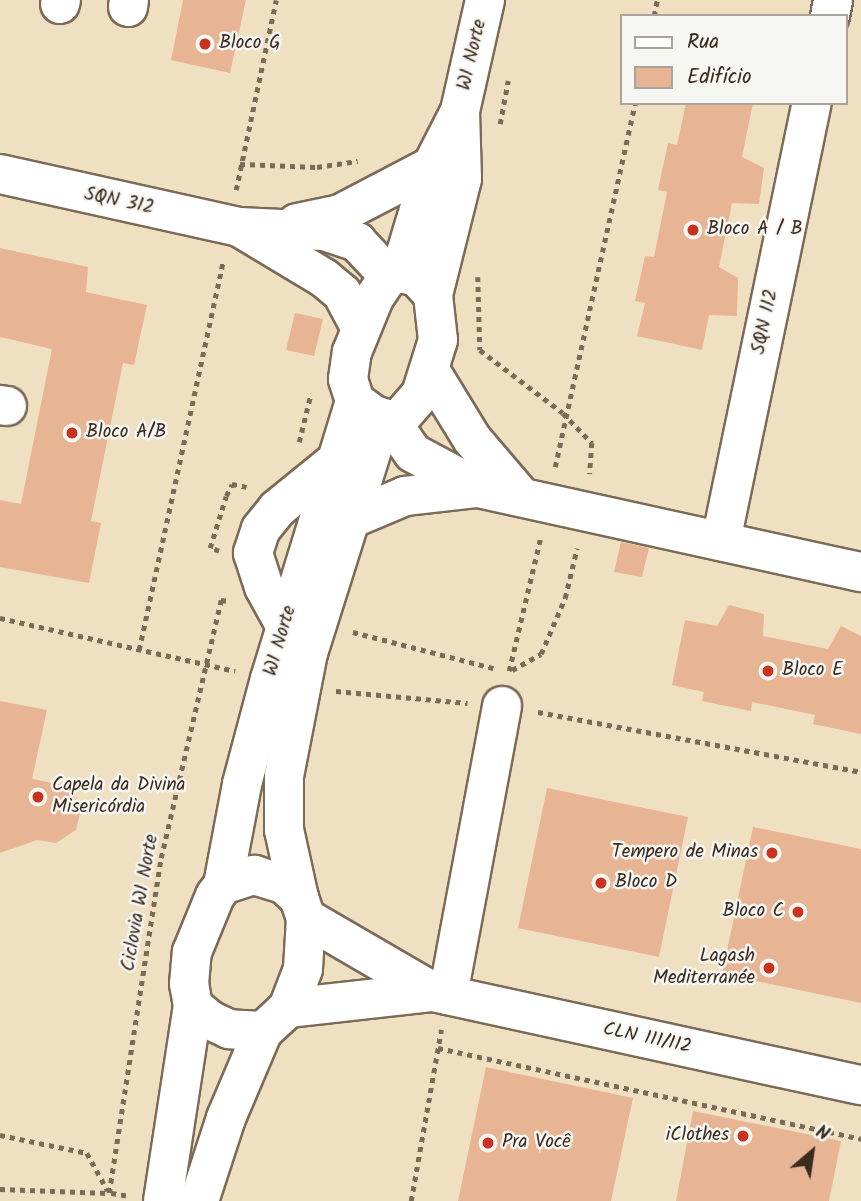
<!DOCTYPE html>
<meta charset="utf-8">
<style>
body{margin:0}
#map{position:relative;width:861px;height:1201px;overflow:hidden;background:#f0e0c2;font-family:Kalam,sans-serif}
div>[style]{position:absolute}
.building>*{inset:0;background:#e7b593}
.path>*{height:4.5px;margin-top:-2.25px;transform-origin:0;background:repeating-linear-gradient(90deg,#7a6a57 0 5px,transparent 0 10px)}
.roads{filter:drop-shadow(2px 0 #7a6a57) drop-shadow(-2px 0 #7a6a57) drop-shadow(0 2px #7a6a57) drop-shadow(0 -2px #7a6a57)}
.minor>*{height:38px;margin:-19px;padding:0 19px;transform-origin:19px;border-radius:19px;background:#fff}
.dots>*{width:19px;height:19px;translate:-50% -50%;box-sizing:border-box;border:4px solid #f6f6f2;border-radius:50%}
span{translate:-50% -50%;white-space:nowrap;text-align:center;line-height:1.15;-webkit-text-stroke:5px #f6f6f2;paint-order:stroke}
.poi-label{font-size:19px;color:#3b2a1e}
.left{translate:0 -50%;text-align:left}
.right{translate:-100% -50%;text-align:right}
.street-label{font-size:19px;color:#3b2a1e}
.legend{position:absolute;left:620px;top:14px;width:228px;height:91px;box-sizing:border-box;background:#f6f6f2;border:2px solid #aba49d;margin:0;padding:9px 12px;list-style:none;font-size:21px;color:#3b2a1e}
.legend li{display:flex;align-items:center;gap:14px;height:35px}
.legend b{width:35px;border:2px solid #aba49d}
.north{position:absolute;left:777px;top:1117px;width:70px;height:70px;-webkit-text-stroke:5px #f6f6f2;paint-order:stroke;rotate:29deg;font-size:19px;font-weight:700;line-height:28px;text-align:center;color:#3b2a1e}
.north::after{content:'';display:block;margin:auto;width:24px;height:32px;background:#3b2a1e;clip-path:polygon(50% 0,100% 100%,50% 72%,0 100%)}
</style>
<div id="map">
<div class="building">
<div style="clip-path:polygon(183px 0,246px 0,230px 73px,171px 60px)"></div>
<div style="clip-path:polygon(686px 103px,753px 103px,742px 157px,764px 168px,759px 204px,732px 203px,719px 267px,738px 278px,737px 316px,709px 315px,702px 350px,637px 336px,645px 303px,635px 301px,645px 256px,654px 257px,667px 192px,658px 190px,668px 143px,677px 145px)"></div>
<div style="clip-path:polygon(0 248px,88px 267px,86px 292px,147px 305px,134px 365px,123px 363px,91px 521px,101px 523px,89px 583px,0 567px,0 500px,21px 504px,52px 349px,0 337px)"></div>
<div style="clip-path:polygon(295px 313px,323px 319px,314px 356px,286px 350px)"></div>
<div style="clip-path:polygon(621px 542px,649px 548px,642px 577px,614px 572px)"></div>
<div style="clip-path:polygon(729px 605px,764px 614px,763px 636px,828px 649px,841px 626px,861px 636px,861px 734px,813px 724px,815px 715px,752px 702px,751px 711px,702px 701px,704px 692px,672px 685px,685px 620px,717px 626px)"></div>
<div style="clip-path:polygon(0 701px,47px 710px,32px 779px,69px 786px,81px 809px,76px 830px,56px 843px,37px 840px,0 853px)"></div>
<div style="clip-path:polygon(547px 788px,688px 817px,659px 957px,518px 928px)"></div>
<div style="clip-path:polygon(753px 827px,861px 849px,861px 1003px,722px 974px)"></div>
<div style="clip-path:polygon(486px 1067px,633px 1098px,611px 1201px,458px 1201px)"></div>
<div style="clip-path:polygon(693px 1111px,841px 1141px,829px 1201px,676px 1201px)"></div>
</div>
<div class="path">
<div style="left:654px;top:16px;width:16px;rotate:-79deg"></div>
<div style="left:500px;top:124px;width:44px;rotate:-79.5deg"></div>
<div style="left:240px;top:164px;width:77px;rotate:2.2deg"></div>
<div style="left:317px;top:167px;width:41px;rotate:-8.3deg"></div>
<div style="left:236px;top:190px;width:194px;rotate:-78.1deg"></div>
<div style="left:478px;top:277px;width:73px;rotate:88.4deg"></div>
<div style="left:480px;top:350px;width:104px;rotate:37.2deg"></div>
<div style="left:563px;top:413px;width:42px;rotate:46deg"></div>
<div style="left:592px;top:443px;width:31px;rotate:94deg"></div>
<div style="left:299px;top:442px;width:50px;rotate:-76.2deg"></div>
<div style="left:555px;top:467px;width:373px;rotate:-77.6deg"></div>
<div style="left:219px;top:551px;width:9px;rotate:-162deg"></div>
<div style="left:210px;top:548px;width:54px;rotate:-72.9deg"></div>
<div style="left:226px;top:496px;width:13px;rotate:-63deg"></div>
<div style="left:232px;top:484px;width:15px;rotate:11deg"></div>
<div style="left:0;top:618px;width:241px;rotate:12.7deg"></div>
<div style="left:353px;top:632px;width:149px;rotate:14.4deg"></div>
<div style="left:139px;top:650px;width:399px;rotate:-77.8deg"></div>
<div style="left:512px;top:670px;width:33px;rotate:-29deg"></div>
<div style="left:541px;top:654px;width:61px;rotate:-66.8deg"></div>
<div style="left:565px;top:598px;width:51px;rotate:-76.5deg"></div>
<div style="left:509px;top:671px;width:135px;rotate:-76.7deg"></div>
<div style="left:336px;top:691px;width:132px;rotate:5.2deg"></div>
<div style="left:538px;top:712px;width:329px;rotate:10.5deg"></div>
<div style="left:438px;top:1048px;width:433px;rotate:12.1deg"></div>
<div style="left:0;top:1135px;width:89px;rotate:11.7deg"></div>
<div style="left:87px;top:1153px;width:43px;rotate:61.1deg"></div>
<div style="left:0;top:1189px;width:108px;rotate:2.1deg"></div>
<div style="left:126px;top:1196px;width:17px;rotate:-170deg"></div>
<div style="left:109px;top:1193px;width:339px;rotate:-81.2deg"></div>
<div style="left:161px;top:858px;width:265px;rotate:-76.9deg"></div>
<div style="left:221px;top:600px;width:8px;rotate:7deg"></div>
<div style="left:411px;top:1201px;width:174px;rotate:-80deg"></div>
</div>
<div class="roads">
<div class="minor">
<div style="left:60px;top:4px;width:4px;rotate:-76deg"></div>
<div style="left:128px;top:7px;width:7px;rotate:-82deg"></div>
<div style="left:830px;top:16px;width:16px;rotate:-79deg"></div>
<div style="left:0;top:174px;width:245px;rotate:12.5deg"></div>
<div style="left:239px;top:227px;width:85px;rotate:2.7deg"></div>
<div style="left:324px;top:231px;width:35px;rotate:18deg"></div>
<div style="left:357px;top:242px;width:47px;rotate:46.7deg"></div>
<div style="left:297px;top:223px;width:44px;rotate:-11.8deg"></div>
<div style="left:340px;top:214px;width:104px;rotate:-27.6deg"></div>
<div style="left:239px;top:227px;width:99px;rotate:31deg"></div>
<div style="left:324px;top:278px;width:23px;rotate:40deg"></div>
<div style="left:342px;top:293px;width:38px;rotate:62deg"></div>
<div style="left:400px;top:273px;width:17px;rotate:13deg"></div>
<div style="left:417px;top:277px;width:24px;rotate:48deg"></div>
<div style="left:433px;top:295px;width:45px;rotate:83.7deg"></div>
<div style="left:438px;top:340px;width:57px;rotate:107.5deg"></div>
<div style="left:421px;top:394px;width:32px;rotate:131deg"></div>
<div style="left:400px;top:418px;width:10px;rotate:169deg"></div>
<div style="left:390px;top:420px;width:17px;rotate:-163deg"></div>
<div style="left:374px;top:415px;width:24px;rotate:-144deg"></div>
<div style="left:355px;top:401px;width:23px;rotate:-108deg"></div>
<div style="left:348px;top:379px;width:27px;rotate:-82deg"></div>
<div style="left:352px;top:352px;width:58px;rotate:-67.8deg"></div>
<div style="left:374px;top:298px;width:27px;rotate:-56deg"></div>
<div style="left:389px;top:276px;width:11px;rotate:-15deg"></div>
<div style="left:400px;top:273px;width:112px;rotate:-73.3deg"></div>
<div style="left:432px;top:166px;width:62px;rotate:-63deg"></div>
<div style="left:460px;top:111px;width:114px;rotate:-77.3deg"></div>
<div style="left:433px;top:295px;width:120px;rotate:-76deg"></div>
<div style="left:462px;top:179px;width:68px;rotate:-91.7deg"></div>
<div style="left:431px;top:372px;width:79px;rotate:58.5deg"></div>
<div style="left:472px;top:439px;width:72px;rotate:49.5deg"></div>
<div style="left:0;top:405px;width:7px;rotate:8deg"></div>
<div style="left:390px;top:420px;width:40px;rotate:55.1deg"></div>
<div style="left:413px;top:453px;width:74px;rotate:28.3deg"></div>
<div style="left:478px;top:488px;width:392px;rotate:12.4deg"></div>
<div style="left:353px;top:518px;width:56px;rotate:-22.9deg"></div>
<div style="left:405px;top:496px;width:71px;rotate:-6.4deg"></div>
<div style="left:721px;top:541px;width:447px;rotate:-78.3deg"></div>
<div style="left:285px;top:625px;width:43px;rotate:-118.9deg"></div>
<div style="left:264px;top:587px;width:36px;rotate:-108deg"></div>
<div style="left:253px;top:553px;width:25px;rotate:-72deg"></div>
<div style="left:261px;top:529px;width:26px;rotate:-51deg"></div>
<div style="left:277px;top:509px;width:76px;rotate:-39.1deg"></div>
<div style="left:254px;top:875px;width:31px;rotate:17deg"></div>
<div style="left:284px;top:884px;width:21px;rotate:43deg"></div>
<div style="left:299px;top:898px;width:21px;rotate:71deg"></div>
<div style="left:306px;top:918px;width:51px;rotate:93.4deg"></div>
<div style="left:303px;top:969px;width:42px;rotate:111deg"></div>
<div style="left:288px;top:1008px;width:34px;rotate:137deg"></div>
<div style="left:263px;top:1031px;width:34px;rotate:-177deg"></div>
<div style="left:229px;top:1029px;width:21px;rotate:-155deg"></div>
<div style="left:210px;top:1020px;width:22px;rotate:-141deg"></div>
<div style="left:193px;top:1006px;width:22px;rotate:-100deg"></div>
<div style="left:189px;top:984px;width:32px;rotate:-85deg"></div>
<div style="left:192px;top:952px;width:61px;rotate:-67.7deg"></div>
<div style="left:215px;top:896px;width:14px;rotate:-54deg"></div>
<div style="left:223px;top:885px;width:33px;rotate:-18deg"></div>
<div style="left:223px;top:885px;width:103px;rotate:-79.3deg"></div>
<div style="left:242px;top:784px;width:109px;rotate:-75.1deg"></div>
<div style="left:270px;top:679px;width:291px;rotate:-73deg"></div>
<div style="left:299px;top:898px;width:70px;rotate:-102.4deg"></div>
<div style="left:284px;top:830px;width:54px;rotate:-90deg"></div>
<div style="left:284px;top:776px;width:125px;rotate:-79deg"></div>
<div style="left:308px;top:653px;width:245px;rotate:-72.5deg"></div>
<div style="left:306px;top:918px;width:147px;rotate:30.2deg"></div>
<div style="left:448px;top:995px;width:294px;rotate:-79.4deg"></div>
<div style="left:288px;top:1008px;width:146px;rotate:-6.3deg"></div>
<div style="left:433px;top:992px;width:438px;rotate:12.3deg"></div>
<div style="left:163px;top:1201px;width:197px;rotate:-81.3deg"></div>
<div style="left:199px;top:1201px;width:87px;rotate:-72deg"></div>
<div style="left:226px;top:1118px;width:95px;rotate:-67deg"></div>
</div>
</div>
<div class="dots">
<div style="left:205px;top:44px;background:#c8321e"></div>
<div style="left:693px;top:230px;background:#c8321e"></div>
<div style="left:72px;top:433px;background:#c8321e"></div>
<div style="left:768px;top:671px;background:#c8321e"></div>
<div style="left:38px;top:797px;background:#c8321e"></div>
<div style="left:772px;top:853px;background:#c8321e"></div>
<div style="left:601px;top:883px;background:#c8321e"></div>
<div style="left:798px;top:912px;background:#c8321e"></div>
<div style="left:769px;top:968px;background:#c8321e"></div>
<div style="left:743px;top:1136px;background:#c8321e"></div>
<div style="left:488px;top:1143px;background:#c8321e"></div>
</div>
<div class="poi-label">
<span class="left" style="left:219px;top:44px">Bloco G</span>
<span class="left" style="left:707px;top:230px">Bloco A / B</span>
<span class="left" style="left:86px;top:433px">Bloco A/B</span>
<span class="left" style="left:782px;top:671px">Bloco E</span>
<span class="left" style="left:52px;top:797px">Capela da Divina<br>Misericórdia</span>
<span class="right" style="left:758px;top:853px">Tempero de Minas</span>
<span class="left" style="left:615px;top:883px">Bloco D</span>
<span class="right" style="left:784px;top:912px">Bloco C</span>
<span class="right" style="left:755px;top:968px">Lagash<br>Mediterranée</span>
<span class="right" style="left:729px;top:1136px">iClothes</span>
<span class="left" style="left:502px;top:1143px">Pra Você</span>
</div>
<div class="street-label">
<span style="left:473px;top:55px;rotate:-77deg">W1 Norte</span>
<span style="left:119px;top:202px;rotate:12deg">SQN 312</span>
<span style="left:766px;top:322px;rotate:-78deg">SQN 112</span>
<span style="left:281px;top:641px;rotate:-74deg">W1 Norte</span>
<span style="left:141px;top:903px;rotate:-80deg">Ciclovia W1 Norte</span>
<span style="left:647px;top:1039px;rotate:12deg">CLN 111/112</span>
</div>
<ul class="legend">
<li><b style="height:9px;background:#fff"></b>Rua</li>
<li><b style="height:19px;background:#e7b593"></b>Edifício</li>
</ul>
<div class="north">N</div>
</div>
